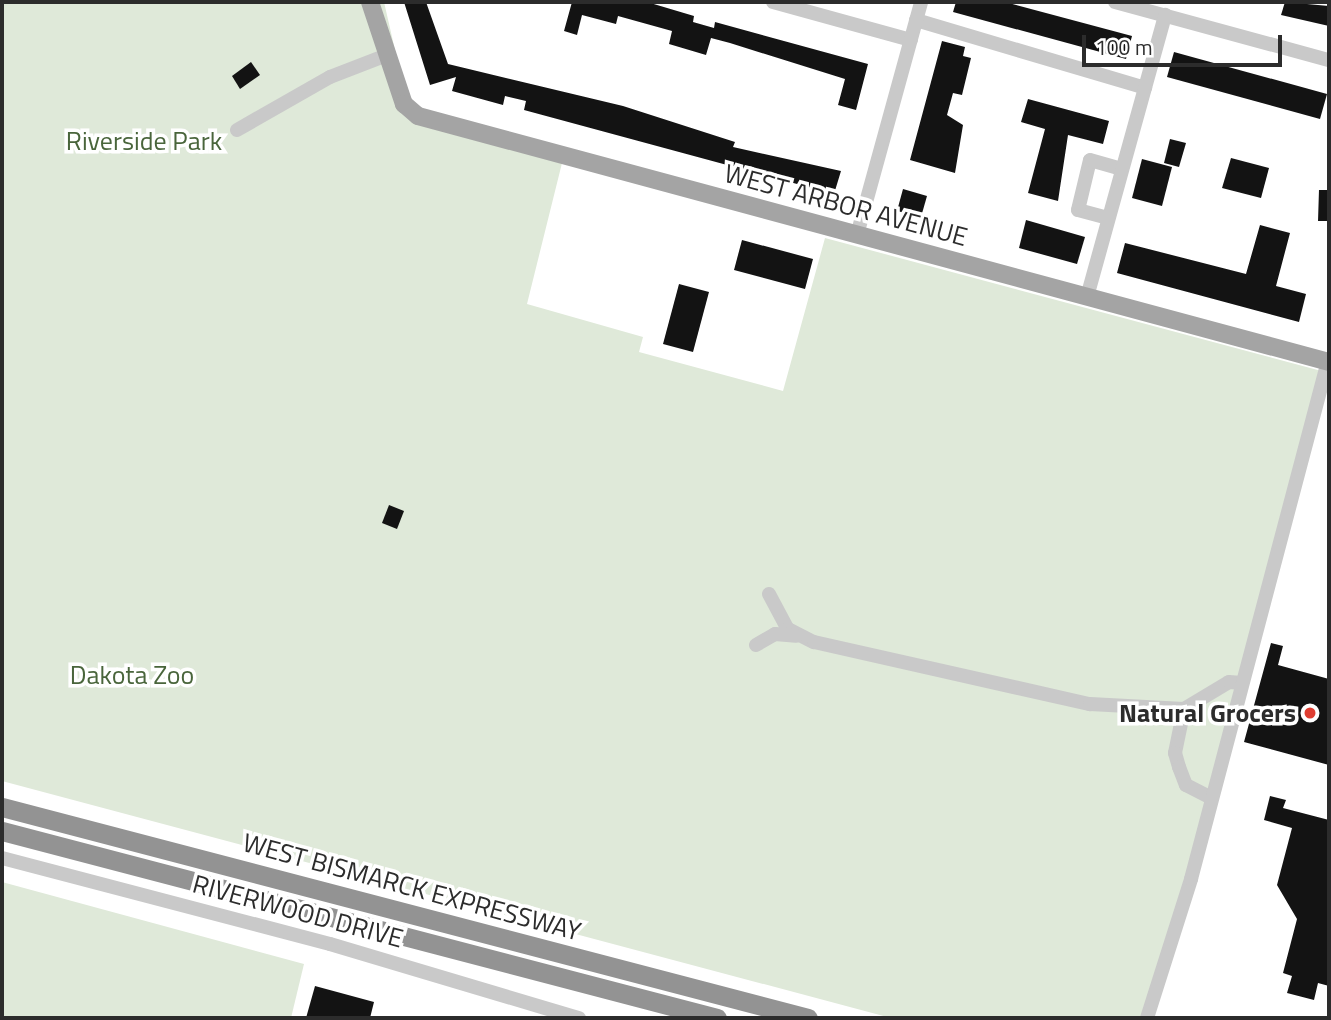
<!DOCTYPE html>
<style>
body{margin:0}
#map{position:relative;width:1331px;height:1020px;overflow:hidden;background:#fff;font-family:"Titillium Web",sans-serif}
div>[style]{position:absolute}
.green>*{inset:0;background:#dfe9d9}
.building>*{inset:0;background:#131313}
.minor>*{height:14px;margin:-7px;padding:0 7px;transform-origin:7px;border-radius:7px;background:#c9c9c9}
.major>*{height:18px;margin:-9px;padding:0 9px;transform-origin:9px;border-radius:9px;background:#a4a4a4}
.highway>*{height:19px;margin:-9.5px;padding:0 9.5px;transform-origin:9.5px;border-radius:9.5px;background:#939393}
.dots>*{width:19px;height:19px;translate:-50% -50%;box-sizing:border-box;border:4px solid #fff;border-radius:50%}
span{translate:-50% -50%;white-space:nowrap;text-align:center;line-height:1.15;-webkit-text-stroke:7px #fff;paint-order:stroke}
.park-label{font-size:26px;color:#49653b}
.street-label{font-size:26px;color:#2c2c2c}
.poi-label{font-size:26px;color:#2c2c2c;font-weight:700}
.right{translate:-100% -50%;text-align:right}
.frame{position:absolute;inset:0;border:4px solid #2c2c2c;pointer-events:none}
.scale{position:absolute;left:1082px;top:35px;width:200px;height:32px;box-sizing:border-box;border:4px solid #2c2c2c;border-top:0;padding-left:9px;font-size:21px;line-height:24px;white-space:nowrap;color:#2c2c2c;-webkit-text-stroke:5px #fff;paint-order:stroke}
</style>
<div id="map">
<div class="green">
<div style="clip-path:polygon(2px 2px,384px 2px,409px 111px,563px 159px,527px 304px,643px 337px,639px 352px,783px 391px,825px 238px,1329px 373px,1153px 1018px,891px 1018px,2px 781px)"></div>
<div style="clip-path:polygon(2px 882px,304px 964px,291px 1018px,2px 1018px)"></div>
</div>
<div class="building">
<div style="clip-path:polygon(404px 2px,426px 2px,448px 64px,623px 106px,735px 142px,733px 147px,841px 171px,834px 194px,524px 110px,526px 101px,505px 96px,503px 105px,452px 91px,456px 77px,430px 85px)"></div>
<div style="clip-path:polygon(572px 2px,647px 2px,694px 16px,693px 22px,714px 28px,715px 22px,868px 64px,856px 110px,838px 105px,845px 79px,730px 43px,711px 38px,706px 55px,669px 44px,672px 31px,618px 16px,616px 24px,582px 15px,577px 35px,564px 31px)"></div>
<div style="clip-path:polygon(956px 2px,1005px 2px,1132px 36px,1126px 59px,953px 12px)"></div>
<div style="clip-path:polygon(1285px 2px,1329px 6px,1329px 26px,1281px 15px)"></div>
<div style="clip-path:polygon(942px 41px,965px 47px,963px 56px,971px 58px,962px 95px,953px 93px,947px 115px,963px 125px,955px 173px,910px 160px)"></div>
<div style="clip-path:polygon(1174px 52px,1327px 94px,1320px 119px,1167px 77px)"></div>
<div style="clip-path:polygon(251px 62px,260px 75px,240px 89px,232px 76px)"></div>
<div style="clip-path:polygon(1028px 99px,1109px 121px,1103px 144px,1068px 135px,1058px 201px,1028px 193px,1045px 129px,1021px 122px)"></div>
<div style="clip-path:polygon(1170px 139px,1186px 143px,1179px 167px,1164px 163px)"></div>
<div style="clip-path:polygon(1231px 158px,1269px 168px,1261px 198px,1222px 188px)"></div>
<div style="clip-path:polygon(1142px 159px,1172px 167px,1162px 206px,1132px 198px)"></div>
<div style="clip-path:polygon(903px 189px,927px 196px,921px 217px,897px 211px)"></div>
<div style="clip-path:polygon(1319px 190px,1329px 190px,1329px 221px,1318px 221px)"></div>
<div style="clip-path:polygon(1026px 220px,1085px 237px,1077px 264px,1019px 248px)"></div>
<div style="clip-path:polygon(1260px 225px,1290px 233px,1276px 286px,1306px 294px,1299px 322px,1117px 273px,1125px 243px,1246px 274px)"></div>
<div style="clip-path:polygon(742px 240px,813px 259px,805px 289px,734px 270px)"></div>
<div style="clip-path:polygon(679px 284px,709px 292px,693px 352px,663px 344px)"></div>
<div style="clip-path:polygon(389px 505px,404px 511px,397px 529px,382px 523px)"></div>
<div style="clip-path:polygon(1271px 643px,1283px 646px,1278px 665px,1329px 679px,1329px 765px,1244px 742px)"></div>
<div style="clip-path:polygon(1270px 796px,1286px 800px,1283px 808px,1329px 820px,1329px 986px,1318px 983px,1314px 1000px,1287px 993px,1292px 976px,1283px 973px,1297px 919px,1277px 885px,1292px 828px,1264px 820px)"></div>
<div style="clip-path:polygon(315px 986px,374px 1002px,370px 1018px,306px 1018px)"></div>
</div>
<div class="minor">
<div style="left:773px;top:2px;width:143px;rotate:15.4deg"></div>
<div style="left:1115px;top:2px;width:222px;rotate:15.2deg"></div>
<div style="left:916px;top:20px;width:239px;rotate:16.5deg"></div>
<div style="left:237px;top:130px;width:107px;rotate:-29.7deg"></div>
<div style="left:330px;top:77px;width:61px;rotate:-21.1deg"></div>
<div style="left:1108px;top:218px;width:31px;rotate:-165deg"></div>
<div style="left:1078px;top:210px;width:51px;rotate:-76.5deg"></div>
<div style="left:1090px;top:160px;width:33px;rotate:16deg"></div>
<div style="left:857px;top:235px;width:242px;rotate:-74.6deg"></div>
<div style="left:1087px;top:297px;width:293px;rotate:-74.5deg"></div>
<div style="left:769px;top:594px;width:40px;rotate:62deg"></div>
<div style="left:788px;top:629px;width:29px;rotate:27deg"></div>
<div style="left:814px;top:642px;width:283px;rotate:12.7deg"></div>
<div style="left:1090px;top:704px;width:94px;rotate:3deg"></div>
<div style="left:1184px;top:709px;width:52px;rotate:-31deg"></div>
<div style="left:1229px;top:682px;width:13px;rotate:4deg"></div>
<div style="left:756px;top:645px;width:22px;rotate:-30deg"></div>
<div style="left:775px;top:634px;width:21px;rotate:5deg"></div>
<div style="left:1184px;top:709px;width:45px;rotate:101.6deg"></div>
<div style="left:1175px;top:753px;width:15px;rotate:74deg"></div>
<div style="left:1179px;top:767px;width:19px;rotate:69deg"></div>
<div style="left:1186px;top:785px;width:28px;rotate:27deg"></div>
<div style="left:2px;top:858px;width:339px;rotate:14.7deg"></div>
<div style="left:330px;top:944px;width:260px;rotate:16.6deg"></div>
<div style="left:1147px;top:1018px;width:146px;rotate:-72.4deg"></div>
<div style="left:1191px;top:879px;width:536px;rotate:-75.19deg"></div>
</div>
<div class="major">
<div style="left:370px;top:2px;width:108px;rotate:71.6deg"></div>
<div style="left:404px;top:104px;width:18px;rotate:41deg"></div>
<div style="left:418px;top:116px;width:944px;rotate:15.11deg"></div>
</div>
<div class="highway">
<div style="left:2px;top:807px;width:833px;rotate:14.67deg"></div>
<div style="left:2px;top:831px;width:739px;rotate:14.66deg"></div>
</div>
<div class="dots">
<div style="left:1310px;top:713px;background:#df3d31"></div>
</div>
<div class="park-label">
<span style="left:144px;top:141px">Riverside Park</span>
<span style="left:132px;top:675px">Dakota Zoo</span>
</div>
<div class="street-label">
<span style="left:846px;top:205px;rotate:15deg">WEST ARBOR AVENUE</span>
<span style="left:412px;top:887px;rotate:15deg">WEST BISMARCK EXPRESSWAY</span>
<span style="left:298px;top:911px;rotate:15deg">RIVERWOOD DRIVE</span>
</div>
<div class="poi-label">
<span class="right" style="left:1296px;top:713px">Natural Grocers</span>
</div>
<div class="frame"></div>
<div class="scale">100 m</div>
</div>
